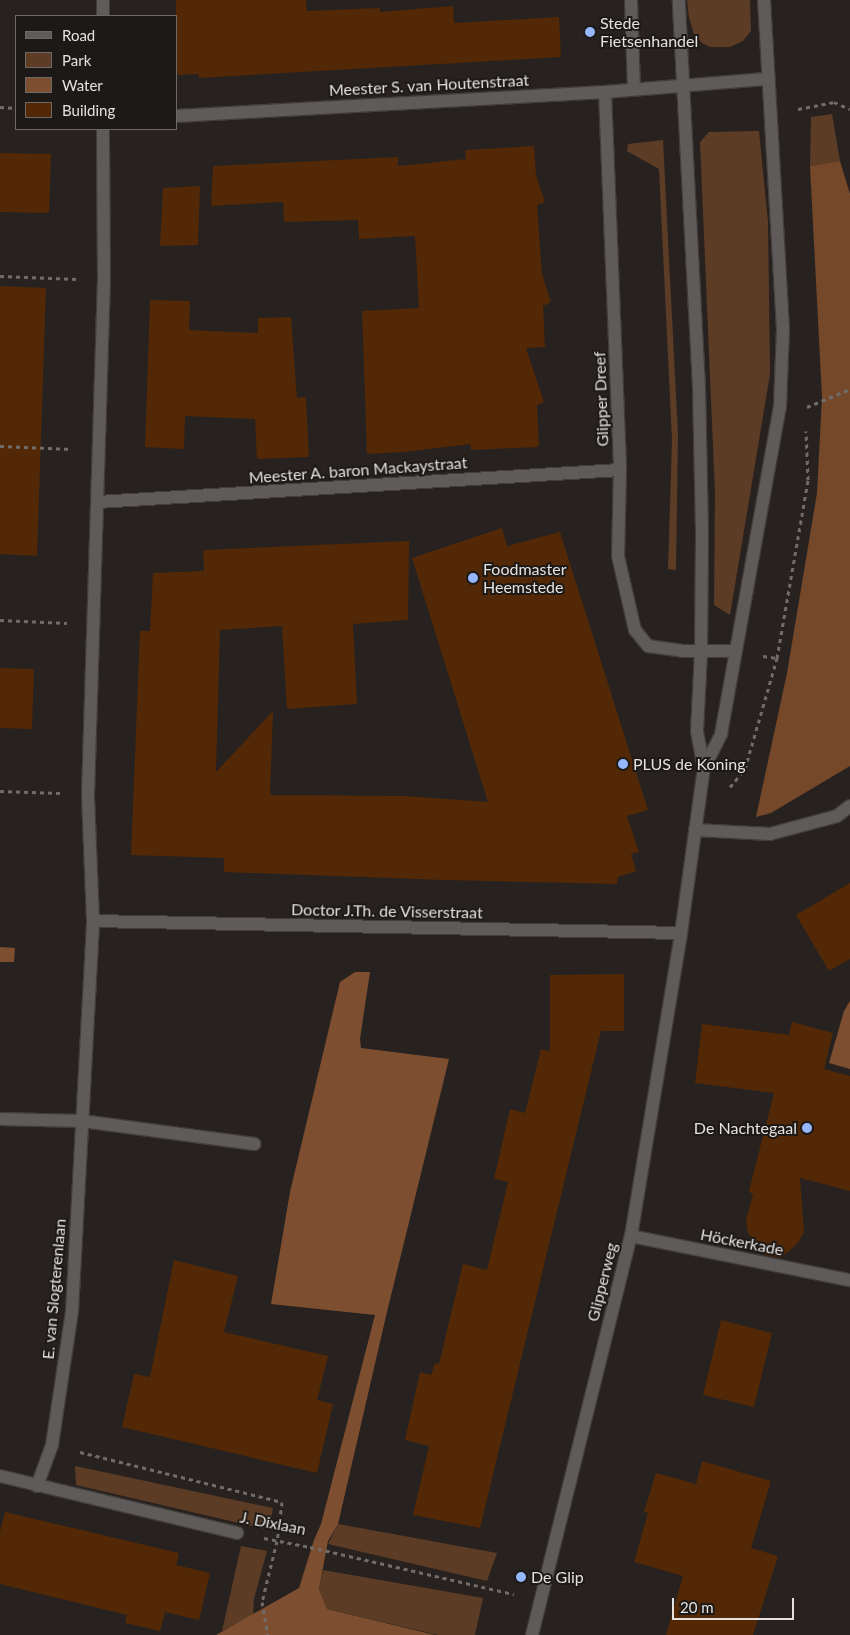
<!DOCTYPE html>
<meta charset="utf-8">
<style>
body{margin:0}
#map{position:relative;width:850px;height:1635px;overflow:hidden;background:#27221f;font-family:Lato,sans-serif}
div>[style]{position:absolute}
.green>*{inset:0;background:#5d3c26}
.forest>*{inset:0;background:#76482a}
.water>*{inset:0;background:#7d4f30}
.building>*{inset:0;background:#522806}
.path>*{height:3px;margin-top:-1.5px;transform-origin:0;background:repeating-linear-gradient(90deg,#706c69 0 4px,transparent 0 8px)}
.roads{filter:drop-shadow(1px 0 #413d3a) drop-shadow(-1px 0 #413d3a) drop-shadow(0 1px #413d3a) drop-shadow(0 -1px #413d3a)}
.service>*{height:12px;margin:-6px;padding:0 6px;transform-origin:6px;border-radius:6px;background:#5e5b5a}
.pedestrian>*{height:12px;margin:-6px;padding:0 6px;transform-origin:6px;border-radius:6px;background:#5e5b5a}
.minor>*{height:12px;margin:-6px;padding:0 6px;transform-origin:6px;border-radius:6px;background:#5e5b5a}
.tertiary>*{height:12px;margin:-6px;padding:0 6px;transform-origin:6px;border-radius:6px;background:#5e5b5a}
.dots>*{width:14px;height:14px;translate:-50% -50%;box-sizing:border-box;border:2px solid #1d1916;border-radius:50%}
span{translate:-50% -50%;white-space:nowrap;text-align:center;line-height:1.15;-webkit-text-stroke:4px #1d1916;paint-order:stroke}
.poi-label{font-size:16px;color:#e4e1df}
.left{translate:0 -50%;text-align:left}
.right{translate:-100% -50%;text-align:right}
.street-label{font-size:16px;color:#e4e1df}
.legend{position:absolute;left:15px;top:15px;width:162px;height:115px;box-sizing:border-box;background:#1d1916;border:1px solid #6d6966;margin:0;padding:6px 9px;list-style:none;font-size:15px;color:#e4e1df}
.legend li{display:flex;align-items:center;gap:10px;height:25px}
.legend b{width:25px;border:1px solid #6d6966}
.scale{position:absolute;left:672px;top:1598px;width:122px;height:22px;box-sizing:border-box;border:2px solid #e4e1df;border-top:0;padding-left:6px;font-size:15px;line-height:18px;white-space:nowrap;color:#e4e1df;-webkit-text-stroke:4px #1d1916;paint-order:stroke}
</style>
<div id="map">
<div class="green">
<div style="clip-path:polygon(687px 0,750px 0,751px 31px,743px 41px,730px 47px,710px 47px,702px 43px,694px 34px,689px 18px)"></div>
<div style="clip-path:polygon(832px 114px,840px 161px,810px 166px,811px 117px)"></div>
<div style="clip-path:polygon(759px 131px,768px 222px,770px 374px,730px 615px,714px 605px,715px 493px,700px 142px,709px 132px)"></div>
<div style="clip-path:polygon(663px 140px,678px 435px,676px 570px,668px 569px,672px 440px,659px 169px,627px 151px,628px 144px)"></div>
<div style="clip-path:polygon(75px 1466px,273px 1508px,269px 1530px,76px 1485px)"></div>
<div style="clip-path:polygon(338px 1524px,497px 1553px,487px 1581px,328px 1544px)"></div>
<div style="clip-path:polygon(241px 1546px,267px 1551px,254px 1599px,253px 1615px,222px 1631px)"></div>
<div style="clip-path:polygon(323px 1570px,483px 1598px,475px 1635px,438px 1635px,327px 1609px,319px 1589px)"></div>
</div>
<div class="forest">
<div style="clip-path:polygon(840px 161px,850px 194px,850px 766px,771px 813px,756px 817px,787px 673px,817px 493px,822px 397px,810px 166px)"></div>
</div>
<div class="water">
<div style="clip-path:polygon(0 947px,15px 948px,14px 962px,0 962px)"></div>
<div style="clip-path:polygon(355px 972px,370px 972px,360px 1039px,361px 1048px,449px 1059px,386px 1316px,338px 1524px,328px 1541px,319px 1589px,327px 1609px,435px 1635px,216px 1635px,299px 1588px,314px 1540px,321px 1524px,375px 1315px,271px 1304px,290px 1192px,340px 982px)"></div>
<div style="clip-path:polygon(850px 1001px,850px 1069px,829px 1063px,844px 1011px)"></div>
</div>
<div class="building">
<div style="clip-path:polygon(176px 0,306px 0,307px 11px,380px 8px,380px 12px,453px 6px,454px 23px,559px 17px,561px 57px,199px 78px,199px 74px,176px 75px)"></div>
<div style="clip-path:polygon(534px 146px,536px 175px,545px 202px,537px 205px,542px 274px,551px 302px,543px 306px,545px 347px,526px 348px,544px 402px,537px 405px,539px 447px,471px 450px,471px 444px,404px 452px,367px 454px,362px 311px,419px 308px,415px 236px,359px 239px,358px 220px,284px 222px,283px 202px,211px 206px,213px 166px,398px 157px,398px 166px,466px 159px,465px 150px)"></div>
<div style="clip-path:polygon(0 153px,51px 154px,49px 213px,0 212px)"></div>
<div style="clip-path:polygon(200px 186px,198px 245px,160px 246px,163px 188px)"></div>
<div style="clip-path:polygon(0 286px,46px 288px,37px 556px,0 554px)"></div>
<div style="clip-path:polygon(150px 300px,190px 301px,189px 330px,258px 333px,258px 318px,291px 317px,297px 398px,306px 397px,309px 457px,257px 459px,255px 419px,185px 416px,184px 449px,145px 447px)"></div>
<div style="clip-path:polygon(502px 528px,507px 546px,560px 532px,648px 810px,627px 816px,639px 852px,631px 854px,636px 871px,618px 877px,617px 884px,444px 880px,224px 872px,224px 858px,131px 855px,140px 631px,150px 631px,153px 573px,204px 571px,203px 550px,409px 541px,408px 620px,353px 624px,357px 704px,287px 709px,282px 626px,220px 630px,216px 772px,273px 711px,270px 795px,405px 796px,488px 802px,412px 558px)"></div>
<div style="clip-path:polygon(0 668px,34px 669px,32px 729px,0 728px)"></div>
<div style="clip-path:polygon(850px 883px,850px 959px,829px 971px,796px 915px)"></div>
<div style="clip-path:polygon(624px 974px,624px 1031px,601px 1031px,480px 1528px,413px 1515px,429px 1446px,405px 1440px,420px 1372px,431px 1375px,435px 1363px,439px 1364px,463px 1264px,487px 1270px,508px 1182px,494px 1179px,510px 1109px,525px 1113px,541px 1049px,550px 1051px,550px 975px)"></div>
<div style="clip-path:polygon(792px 1022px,833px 1033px,824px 1069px,850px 1076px,850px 1191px,800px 1178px,804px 1232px,798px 1243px,781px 1258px,765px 1255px,748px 1233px,746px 1220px,753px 1195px,749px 1191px,774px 1093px,695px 1083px,702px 1024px,789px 1035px)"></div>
<div style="clip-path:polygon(174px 1260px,238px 1276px,224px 1332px,328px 1356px,317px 1400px,333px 1404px,317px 1473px,122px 1427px,134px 1374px,150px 1377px)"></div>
<div style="clip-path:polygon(721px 1320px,772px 1333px,754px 1407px,703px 1395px)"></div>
<div style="clip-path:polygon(702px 1461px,771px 1481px,751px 1548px,778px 1556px,753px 1635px,666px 1635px,683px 1576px,634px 1562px,648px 1513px,644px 1512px,656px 1473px,696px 1484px)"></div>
<div style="clip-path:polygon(5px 1512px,179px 1553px,176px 1565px,210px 1573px,199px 1620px,165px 1612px,160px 1631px,125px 1623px,127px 1615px,0 1584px,0 1532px)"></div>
</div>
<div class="path">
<div style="left:0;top:107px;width:16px;rotate:4deg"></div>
<div style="left:798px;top:109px;width:37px;rotate:-11deg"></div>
<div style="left:834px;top:102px;width:17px;rotate:24deg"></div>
<div style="left:0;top:276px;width:77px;rotate:2.2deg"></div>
<div style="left:807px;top:407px;width:47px;rotate:-22.7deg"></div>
<div style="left:0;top:446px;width:72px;rotate:2.4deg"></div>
<div style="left:0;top:620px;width:67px;rotate:2.6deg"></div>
<div style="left:763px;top:656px;width:14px;rotate:8deg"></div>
<div style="left:730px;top:787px;width:23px;rotate:-50deg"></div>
<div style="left:745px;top:769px;width:116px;rotate:-73.9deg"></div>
<div style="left:777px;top:658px;width:181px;rotate:-80.1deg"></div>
<div style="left:808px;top:480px;width:49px;rotate:-92.3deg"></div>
<div style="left:0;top:791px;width:60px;rotate:1.9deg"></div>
<div style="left:80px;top:1452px;width:208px;rotate:13.9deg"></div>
<div style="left:282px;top:1502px;width:39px;rotate:97deg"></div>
<div style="left:277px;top:1541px;width:63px;rotate:103.8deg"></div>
<div style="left:262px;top:1602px;width:34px;rotate:80deg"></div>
<div style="left:264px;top:1538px;width:47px;rotate:11.1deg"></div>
<div style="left:310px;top:1547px;width:209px;rotate:13deg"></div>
</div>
<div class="roads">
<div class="service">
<div style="left:631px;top:1236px;width:223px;rotate:11.4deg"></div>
</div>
<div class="pedestrian">
<div style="left:0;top:1119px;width:82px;rotate:1.4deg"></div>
</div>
<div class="minor">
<div style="left:631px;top:0;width:89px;rotate:88.1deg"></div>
<div style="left:103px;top:16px;width:16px;rotate:-90deg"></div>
<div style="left:605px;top:92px;width:378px;rotate:87.7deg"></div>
<div style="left:620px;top:470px;width:86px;rotate:91.3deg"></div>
<div style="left:618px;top:556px;width:76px;rotate:77.1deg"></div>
<div style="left:635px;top:630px;width:21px;rotate:51deg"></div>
<div style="left:648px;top:646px;width:35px;rotate:8deg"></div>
<div style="left:683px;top:651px;width:52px"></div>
<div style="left:176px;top:116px;width:430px;rotate:-3.2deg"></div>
<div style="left:605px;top:92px;width:164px;rotate:-4.6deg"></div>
<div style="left:98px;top:502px;width:523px;rotate:-3.51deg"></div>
<div style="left:695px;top:830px;width:75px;rotate:3.1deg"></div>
<div style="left:770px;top:834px;width:69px;rotate:-15deg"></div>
<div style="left:837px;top:816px;width:16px;rotate:-38deg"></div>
<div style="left:93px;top:921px;width:588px;rotate:1.17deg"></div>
<div style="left:82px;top:1121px;width:174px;rotate:7.6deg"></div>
<div style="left:0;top:1476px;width:244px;rotate:13.5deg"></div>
<div style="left:37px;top:1486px;width:44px;rotate:-69.9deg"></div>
<div style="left:52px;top:1445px;width:135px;rotate:-81.5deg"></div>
<div style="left:72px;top:1311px;width:391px;rotate:-86.9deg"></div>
<div style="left:93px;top:921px;width:127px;rotate:-92.3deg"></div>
<div style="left:88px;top:794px;width:514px;rotate:-88.22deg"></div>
<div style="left:104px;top:280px;width:151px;rotate:-90.4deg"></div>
</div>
<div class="tertiary">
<div style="left:704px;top:768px;width:38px;rotate:-63deg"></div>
<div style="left:721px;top:734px;width:332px;rotate:-79.8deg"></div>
<div style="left:780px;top:407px;width:78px;rotate:-87.8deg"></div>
<div style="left:783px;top:329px;width:330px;rotate:-93.3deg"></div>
<div style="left:532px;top:1635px;width:411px;rotate:-76.1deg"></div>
<div style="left:631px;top:1236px;width:307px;rotate:-80.6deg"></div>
<div style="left:681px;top:933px;width:167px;rotate:-82.1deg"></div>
<div style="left:704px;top:768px;width:38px;rotate:-101deg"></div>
<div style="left:697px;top:731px;width:79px;rotate:-87.1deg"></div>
<div style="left:701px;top:652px;width:121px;rotate:-89.5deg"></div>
<div style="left:702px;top:531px;width:144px;rotate:-91.2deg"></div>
<div style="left:699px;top:387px;width:388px;rotate:-93deg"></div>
</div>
</div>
<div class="dots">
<div style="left:590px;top:32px;background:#94b7fd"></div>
<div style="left:473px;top:578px;background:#94b7fd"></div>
<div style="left:623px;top:764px;background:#94b7fd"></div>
<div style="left:807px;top:1128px;background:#94b7fd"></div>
<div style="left:521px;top:1577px;background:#94b7fd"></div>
</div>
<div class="poi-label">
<span class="left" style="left:600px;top:32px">Stede<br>Fietsenhandel</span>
<span class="left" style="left:483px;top:578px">Foodmaster<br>Heemstede</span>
<span class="left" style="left:633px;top:764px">PLUS de Koning</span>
<span class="right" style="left:797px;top:1128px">De Nachtegaal</span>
<span class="left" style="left:531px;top:1577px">De Glip</span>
</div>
<div class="street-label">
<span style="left:429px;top:85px;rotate:-3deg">Meester S. van Houtenstraat</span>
<span style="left:601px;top:399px;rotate:-92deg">Glipper Dreef</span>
<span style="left:358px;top:470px;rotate:-4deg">Meester A. baron Mackaystraat</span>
<span style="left:387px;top:911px;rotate:1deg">Doctor J.Th. de Visserstraat</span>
<span style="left:742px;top:1242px;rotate:11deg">Höckerkade</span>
<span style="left:602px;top:1282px;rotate:-76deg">Glipperweg</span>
<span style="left:54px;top:1289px;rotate:-85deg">E. van Slogterenlaan</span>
<span style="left:273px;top:1523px;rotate:11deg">J. Dixlaan</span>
</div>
<ul class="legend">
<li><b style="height:6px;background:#5e5b5a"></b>Road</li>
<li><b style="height:14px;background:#5d3c26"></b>Park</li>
<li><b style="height:14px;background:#7d4f30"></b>Water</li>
<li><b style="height:14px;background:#522806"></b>Building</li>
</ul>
<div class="scale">20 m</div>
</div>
